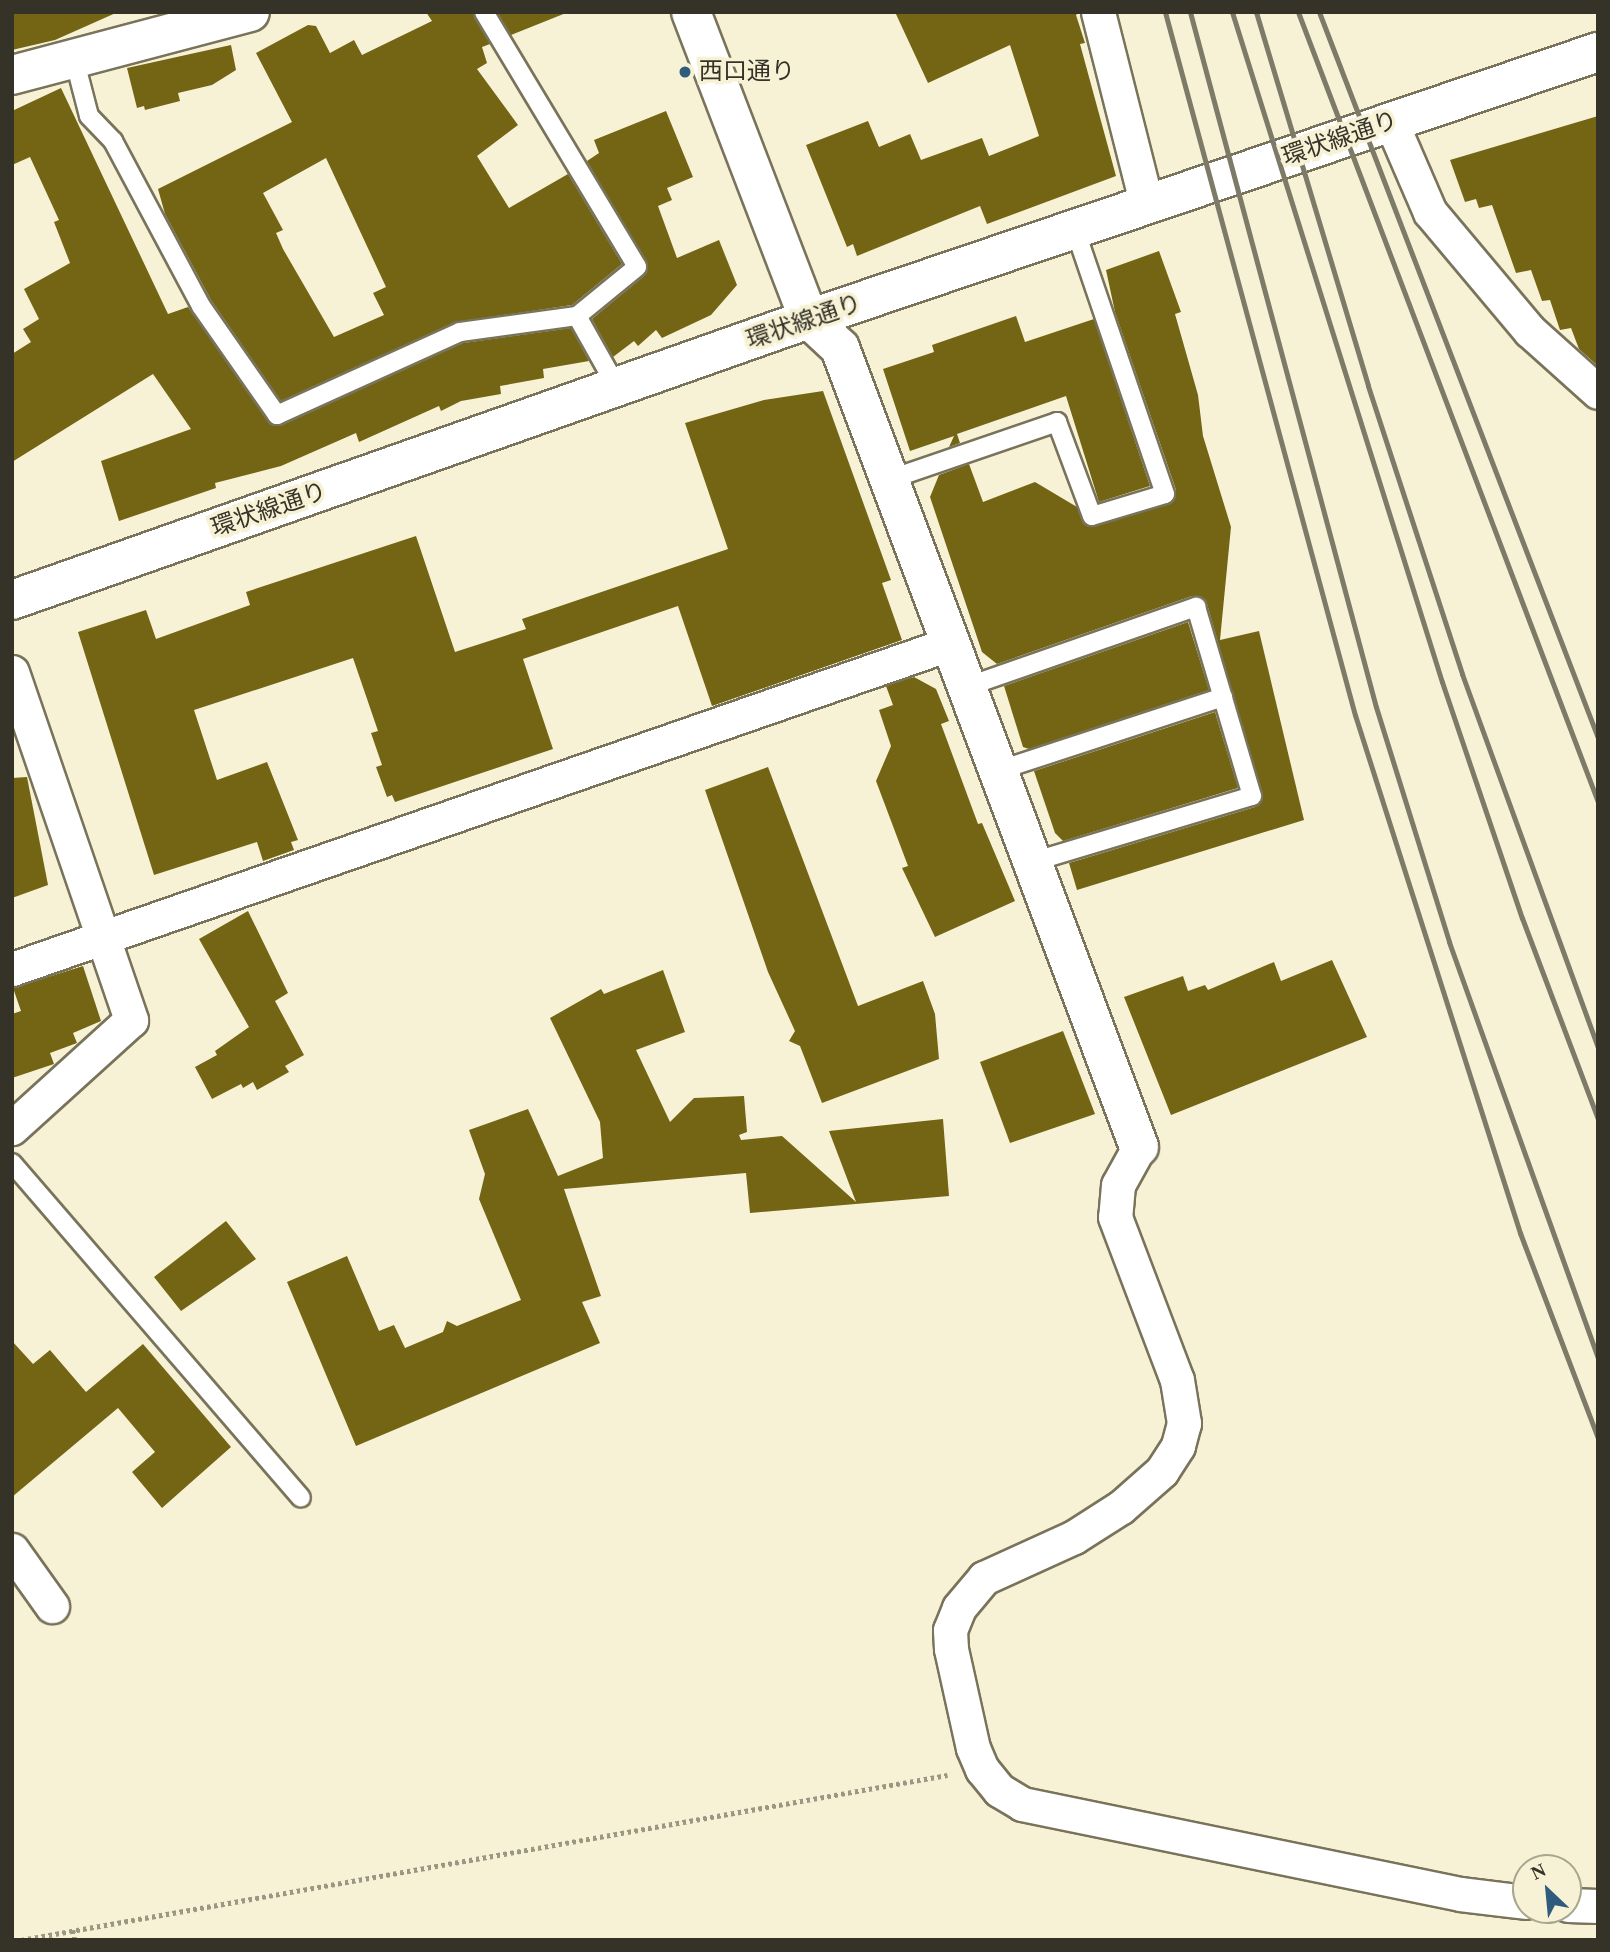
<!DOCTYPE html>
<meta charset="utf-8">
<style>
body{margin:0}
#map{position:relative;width:1610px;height:1952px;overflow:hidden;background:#f7f2d5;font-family:"Times New Roman","Noto Sans JP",serif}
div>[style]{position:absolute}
.building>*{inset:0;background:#736514}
.path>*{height:4.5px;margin-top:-2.25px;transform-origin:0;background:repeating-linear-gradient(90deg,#9b9783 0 3.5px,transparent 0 7px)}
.roads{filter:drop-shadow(2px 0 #78735a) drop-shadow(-2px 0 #78735a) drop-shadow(0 2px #78735a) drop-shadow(0 -2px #78735a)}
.service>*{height:18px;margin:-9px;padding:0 9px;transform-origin:9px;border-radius:9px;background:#fff}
.minor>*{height:33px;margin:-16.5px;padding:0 16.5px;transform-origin:16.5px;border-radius:16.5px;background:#fff}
.tertiary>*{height:38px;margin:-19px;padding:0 19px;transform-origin:19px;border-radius:19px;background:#fff}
.rail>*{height:5px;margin:-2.5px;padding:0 2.5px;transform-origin:2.5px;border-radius:2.5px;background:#7d7a68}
.dots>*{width:19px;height:19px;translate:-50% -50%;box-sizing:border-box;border:4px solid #f7f2d5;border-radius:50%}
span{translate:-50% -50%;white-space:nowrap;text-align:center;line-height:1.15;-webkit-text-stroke:7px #f7f2d5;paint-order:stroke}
.poi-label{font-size:24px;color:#353328}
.left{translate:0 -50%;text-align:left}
.street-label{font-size:24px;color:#353328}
.frame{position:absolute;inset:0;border:14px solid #353328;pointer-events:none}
.north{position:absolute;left:1512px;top:1854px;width:70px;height:70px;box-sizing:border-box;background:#f7f2d5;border:2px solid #a9a690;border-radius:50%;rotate:334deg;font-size:19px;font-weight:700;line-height:28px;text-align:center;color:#353328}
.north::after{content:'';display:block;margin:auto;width:24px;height:32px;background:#2f5c7c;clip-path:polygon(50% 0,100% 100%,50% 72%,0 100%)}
</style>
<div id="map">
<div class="building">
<div style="clip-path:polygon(12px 12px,118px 12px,55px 40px,12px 50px)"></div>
<div style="clip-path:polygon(evenodd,426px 12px,473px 12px,490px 44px,482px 47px,487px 63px,477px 69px,518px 125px,477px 156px,509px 208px,568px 174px,622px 264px,572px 305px,456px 322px,281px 401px,211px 300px,165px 214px,158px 189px,292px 122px,256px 53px,308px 25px,316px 26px,330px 53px,354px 40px,362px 55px,432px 21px,426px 12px,326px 158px,386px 287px,373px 293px,384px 315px,334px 337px,283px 249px,276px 233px,283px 230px,263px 193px,326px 158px)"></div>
<div style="clip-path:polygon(497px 12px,565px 12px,566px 13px,511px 35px)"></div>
<div style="clip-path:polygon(895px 12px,1079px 12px,1076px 15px,1085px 43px,1080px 44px,1116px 176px,987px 224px,980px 206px,857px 256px,853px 244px,847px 247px,806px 145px,868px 121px,879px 147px,910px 134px,921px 160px,982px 138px,989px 156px,1039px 136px,1010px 45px,928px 83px)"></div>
<div style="clip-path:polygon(231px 45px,236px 70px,212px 85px,178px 93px,180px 101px,145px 110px,144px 106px,137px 108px,127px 68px)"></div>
<div style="clip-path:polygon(61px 88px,168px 314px,188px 307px,272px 425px,282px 425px,463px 343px,571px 328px,589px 361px,543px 369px,544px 378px,500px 386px,501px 394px,461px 401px,441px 411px,439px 406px,359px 442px,356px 433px,281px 466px,215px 483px,216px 488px,119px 521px,101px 461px,191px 429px,153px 374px,12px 462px,12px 354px,31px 342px,23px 329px,39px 319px,24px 289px,70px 263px,54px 222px,59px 220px,30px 157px,12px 165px,12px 111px)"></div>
<div style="clip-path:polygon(666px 111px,693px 177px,667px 188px,672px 200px,658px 206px,677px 258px,719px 240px,737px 285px,711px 315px,662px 338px,656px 330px,638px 346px,634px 341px,613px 357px,592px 319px,644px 276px,648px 266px,587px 161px,599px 153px,594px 140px)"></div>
<div style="clip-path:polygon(1598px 116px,1598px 366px,1579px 349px,1571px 328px,1560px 330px,1550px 300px,1542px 301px,1531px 270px,1516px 273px,1492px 205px,1479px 208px,1476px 199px,1465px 202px,1450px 160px)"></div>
<div style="clip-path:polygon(1159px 251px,1181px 312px,1175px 314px,1198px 395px,1203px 436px,1231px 527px,1220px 640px,1259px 631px,1304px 820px,1077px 890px,1069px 863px,1255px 807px,1263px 799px,1207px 604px,1192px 596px,997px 664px,982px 652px,930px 497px,939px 475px,969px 464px,983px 502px,1035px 482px,1077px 507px,1090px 527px,1173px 502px,1176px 490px,1115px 312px,1106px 270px)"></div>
<div style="clip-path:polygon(1016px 316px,1025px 342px,1094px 319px,1150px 486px,1099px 502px,1066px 396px,957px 434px,960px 443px,949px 447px,954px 436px,910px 451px,883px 369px,934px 352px,932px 345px)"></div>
<div style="clip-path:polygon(823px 391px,891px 580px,882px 583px,902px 640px,712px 706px,678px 606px,523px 659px,553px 749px,395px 802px,392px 795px,387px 797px,376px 767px,382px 765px,371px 733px,378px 731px,353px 658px,194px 710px,217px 780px,267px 762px,298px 840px,291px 842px,294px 850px,263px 861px,257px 842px,154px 875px,78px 632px,146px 610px,156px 639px,250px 605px,246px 592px,416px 536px,455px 652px,526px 629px,522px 619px,728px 549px,685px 423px,764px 400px)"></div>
<div style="clip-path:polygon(1188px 622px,1209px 690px,1029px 749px,1023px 747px,1004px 686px)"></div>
<div style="clip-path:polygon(914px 677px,936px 689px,949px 721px,941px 724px,978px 824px,982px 823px,1015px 901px,935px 937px,902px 868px,908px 866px,876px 781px,891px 746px,879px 710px,893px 705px,886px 686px)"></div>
<div style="clip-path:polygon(1215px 712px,1238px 788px,1063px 841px,1055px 833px,1034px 771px)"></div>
<div style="clip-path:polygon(768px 767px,858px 1006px,923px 981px,935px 1014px,939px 1059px,822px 1103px,800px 1046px,789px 1041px,795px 1031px,768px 972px,705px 790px)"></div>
<div style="clip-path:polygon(27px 777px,48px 885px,12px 898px,12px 778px)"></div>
<div style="clip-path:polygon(248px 911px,288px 993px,275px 1001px,304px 1055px,285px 1066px,289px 1072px,257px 1090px,253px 1082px,243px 1088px,241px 1084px,212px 1099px,195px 1067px,217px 1055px,215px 1051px,249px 1027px,199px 939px)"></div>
<div style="clip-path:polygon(1332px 960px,1367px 1037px,1171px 1115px,1124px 997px,1183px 976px,1188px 991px,1205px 985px,1208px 990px,1274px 962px,1281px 981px)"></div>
<div style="clip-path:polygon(83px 966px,101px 1021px,73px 1033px,77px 1043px,50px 1053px,54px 1064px,12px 1078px,12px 1014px,21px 1011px,13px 988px)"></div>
<div style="clip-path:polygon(663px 970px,685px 1032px,636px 1050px,670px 1122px,694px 1098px,744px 1096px,747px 1132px,739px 1135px,741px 1140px,782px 1136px,856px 1202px,829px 1131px,943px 1119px,949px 1196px,750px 1213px,746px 1173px,564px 1189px,601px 1296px,582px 1302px,600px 1343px,356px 1446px,287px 1282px,347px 1256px,379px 1331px,394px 1325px,405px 1348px,443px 1332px,447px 1321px,457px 1326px,521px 1300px,479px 1199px,485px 1174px,469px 1130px,528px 1109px,558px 1176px,603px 1158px,600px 1122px,550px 1018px,601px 989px,604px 994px)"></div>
<div style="clip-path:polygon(1063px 1031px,1095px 1114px,1010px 1143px,980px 1062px)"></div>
<div style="clip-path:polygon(226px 1221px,256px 1259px,181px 1311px,154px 1277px)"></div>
<div style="clip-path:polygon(12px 1341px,33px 1364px,50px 1350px,86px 1392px,143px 1344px,231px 1447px,162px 1508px,132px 1472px,155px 1452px,118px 1408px,12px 1497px)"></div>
</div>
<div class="path">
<div style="left:73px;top:1930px;width:10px;rotate:79deg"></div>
<div style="left:21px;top:1940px;width:941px;rotate:-10.1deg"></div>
</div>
<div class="roads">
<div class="service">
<div style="left:484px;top:12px;width:297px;rotate:59deg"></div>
<div style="left:637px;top:267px;width:77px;rotate:140.8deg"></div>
<div style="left:577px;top:316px;width:84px;rotate:60.7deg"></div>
<div style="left:74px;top:58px;width:60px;rotate:75.5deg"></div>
<div style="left:89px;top:116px;width:35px;rotate:46deg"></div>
<div style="left:113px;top:141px;width:187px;rotate:61.9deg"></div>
<div style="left:201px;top:306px;width:133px;rotate:55.1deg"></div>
<div style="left:277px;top:415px;width:201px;rotate:-24.4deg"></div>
<div style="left:460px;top:332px;width:118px;rotate:-7.8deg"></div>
<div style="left:888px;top:480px;width:179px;rotate:-18.9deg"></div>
<div style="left:1057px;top:422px;width:100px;rotate:69.6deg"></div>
<div style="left:1092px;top:516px;width:76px;rotate:-16.8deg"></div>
<div style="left:1165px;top:494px;width:280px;rotate:-108.8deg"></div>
<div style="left:966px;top:687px;width:244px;rotate:-19.2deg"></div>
<div style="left:1196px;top:607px;width:197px;rotate:73.5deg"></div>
<div style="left:1252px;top:796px;width:230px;rotate:163.3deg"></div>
<div style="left:997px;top:771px;width:238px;rotate:-18.1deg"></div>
<div style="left:12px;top:1163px;width:442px;rotate:49.2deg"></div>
</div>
<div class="minor">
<div style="left:1098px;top:12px;width:199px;rotate:75.8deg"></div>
<div style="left:1391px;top:122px;width:98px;rotate:66.6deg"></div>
<div style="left:1430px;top:212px;width:155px;rotate:50deg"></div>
<div style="left:1530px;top:331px;width:91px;rotate:41.9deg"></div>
<div style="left:12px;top:672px;width:368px;rotate:71.1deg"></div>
<div style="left:131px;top:1020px;width:161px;rotate:137.8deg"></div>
<div style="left:12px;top:969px;width:992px;rotate:-19.13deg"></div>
<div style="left:1139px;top:1147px;width:43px;rotate:118.9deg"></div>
<div style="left:1118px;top:1185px;width:32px;rotate:95deg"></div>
<div style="left:1115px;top:1217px;width:174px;rotate:69.2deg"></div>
<div style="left:1177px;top:1380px;width:44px;rotate:80.8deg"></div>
<div style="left:1184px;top:1423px;width:24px;rotate:105deg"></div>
<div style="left:1178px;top:1446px;width:30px;rotate:123deg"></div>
<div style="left:1162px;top:1471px;width:55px;rotate:138.7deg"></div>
<div style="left:1121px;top:1507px;width:56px;rotate:147.4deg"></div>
<div style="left:1074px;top:1537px;width:99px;rotate:155.5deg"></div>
<div style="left:984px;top:1578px;width:39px;rotate:130deg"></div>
<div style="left:959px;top:1608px;width:24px;rotate:112deg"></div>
<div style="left:950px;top:1630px;width:19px;rotate:87deg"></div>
<div style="left:951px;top:1649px;width:101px;rotate:77.5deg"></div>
<div style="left:973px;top:1748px;width:23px;rotate:67deg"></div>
<div style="left:982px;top:1769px;width:27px;rotate:51deg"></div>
<div style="left:999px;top:1790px;width:27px;rotate:31deg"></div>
<div style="left:1022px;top:1804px;width:447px;rotate:11.6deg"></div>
<div style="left:1460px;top:1894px;width:66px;rotate:6.9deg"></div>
<div style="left:12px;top:1550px;width:69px;rotate:54.5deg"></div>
<div style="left:1568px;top:1905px;width:30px;rotate:2deg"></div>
</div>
<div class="tertiary">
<div style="left:691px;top:12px;width:329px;rotate:69deg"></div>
<div style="left:809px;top:319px;width:42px;rotate:43.1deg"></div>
<div style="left:840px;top:348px;width:853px;rotate:69.48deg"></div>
<div style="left:12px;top:75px;width:246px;rotate:-14.8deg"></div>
<div style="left:12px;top:600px;width:845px;rotate:-19.42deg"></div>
<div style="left:809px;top:319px;width:833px;rotate:-18.7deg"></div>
</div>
</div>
<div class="rail">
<div style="left:1165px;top:12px;width:728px;rotate:74.88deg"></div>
<div style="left:1355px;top:715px;width:544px;rotate:72.33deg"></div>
<div style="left:1520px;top:1233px;width:219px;rotate:69.2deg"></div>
<div style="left:1190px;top:12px;width:719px;rotate:75.02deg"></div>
<div style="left:1376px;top:707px;width:246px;rotate:72.7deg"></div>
<div style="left:1449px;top:942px;width:442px;rotate:70.3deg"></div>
<div style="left:1232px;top:12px;width:702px;rotate:72.6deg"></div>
<div style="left:1442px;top:682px;width:249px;rotate:71.3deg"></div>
<div style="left:1522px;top:918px;width:215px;rotate:69.3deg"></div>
<div style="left:1256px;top:12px;width:390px;rotate:73.3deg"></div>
<div style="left:1368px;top:386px;width:303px;rotate:71.9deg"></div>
<div style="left:1462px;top:674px;width:397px;rotate:70deg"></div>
<div style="left:1298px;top:12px;width:845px;rotate:69.21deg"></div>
<div style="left:1319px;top:12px;width:778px;rotate:68.98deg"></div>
</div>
<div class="dots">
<div style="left:685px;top:72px;background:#2f5c7c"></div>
</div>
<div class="poi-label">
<span class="left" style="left:699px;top:72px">西口通り</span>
</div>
<div class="street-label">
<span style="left:1340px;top:139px;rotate:-19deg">環状線通り</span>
<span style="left:804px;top:322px;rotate:-19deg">環状線通り</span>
<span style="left:269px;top:510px;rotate:-19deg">環状線通り</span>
</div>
<div class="frame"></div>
<div class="north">N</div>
</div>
